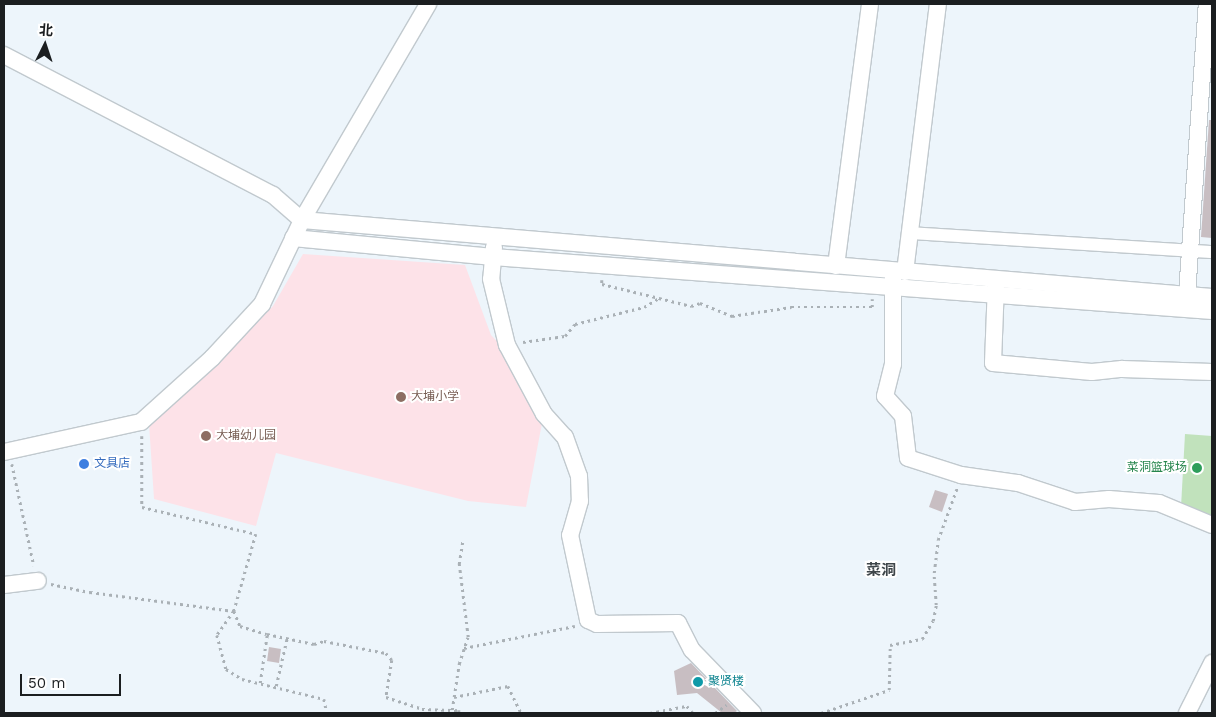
<!DOCTYPE html>
<meta charset="utf-8">
<style>
body{margin:0}
#map{position:relative;width:1216px;height:717px;overflow:hidden;background:#edf5fb;font-family:"Work Sans","Noto Sans SC",sans-serif}
div>[style]{position:absolute}
.education>*{inset:0;background:#fde2e8}
.green>*{inset:0;background:#c1e2bc}
.building>*{inset:0;background:#c8bec2}
.path>*{height:2.5px;margin-top:-1.25px;transform-origin:0;background:repeating-linear-gradient(90deg,#aab1b6 0 2.5px,transparent 0 6.5px)}
.roads{filter:drop-shadow(1px 0 #c1c9ce) drop-shadow(-1px 0 #c1c9ce) drop-shadow(0 1px #c1c9ce) drop-shadow(0 -1px #c1c9ce)}
.pedestrian>*{height:12px;margin:-6px;padding:0 6px;transform-origin:6px;border-radius:6px;background:#fff}
.minor>*{height:16px;margin:-8px;padding:0 8px;transform-origin:8px;border-radius:8px;background:#fff}
.dots>*{width:14px;height:14px;translate:-50% -50%;box-sizing:border-box;border:2px solid #fff;border-radius:50%}
span{translate:-50% -50%;white-space:nowrap;text-align:center;line-height:1.15;-webkit-text-stroke:4px #fff;paint-order:stroke}
.education-label{font-size:12px;color:#785e54}
.left{translate:0 -50%;text-align:left}
.shop-label{font-size:12px;color:#366cbe}
.leisure-label{font-size:12px;color:#27864d}
.right{translate:-100% -50%;text-align:right}
.culture-label{font-size:12px;color:#0d838f}
.quarter-label{font-size:15px;color:#3f464a;font-weight:700}
.frame{position:absolute;inset:0;border:5px solid #1b1e20;pointer-events:none}
.north{position:absolute;left:20px;top:20px;width:50px;height:50px;-webkit-text-stroke:4px #fff;paint-order:stroke;rotate:4deg;font-size:14px;font-weight:700;line-height:20px;text-align:center;color:#1b1e20}
.north::after{content:'';display:block;margin:auto;width:18px;height:22px;background:#1b1e20;clip-path:polygon(50% 0,100% 100%,50% 72%,0 100%)}
.scale{position:absolute;left:20px;top:674px;width:101px;height:22px;box-sizing:border-box;border:2px solid #1b1e20;border-top:0;padding-left:6px;font-size:15px;line-height:18px;white-space:nowrap;color:#1b1e20;-webkit-text-stroke:4px #fff;paint-order:stroke}
</style>
<div id="map">
<div class="education">
<div style="clip-path:polygon(303px 254px,465px 265px,491px 335px,523px 369px,543px 418px,526px 507px,468px 501px,276px 453px,256px 526px,154px 499px,149px 424px,218px 364px,273px 306px)"></div>
</div>
<div class="green">
<div style="clip-path:polygon(1185px 434px,1212px 436px,1212px 521px,1181px 507px)"></div>
</div>
<div class="building">
<div style="clip-path:polygon(1209px 120px,1212px 120px,1212px 238px,1201px 237px)"></div>
<div style="clip-path:polygon(935px 490px,948px 494px,942px 512px,929px 507px)"></div>
<div style="clip-path:polygon(269px 647px,281px 649px,279px 663px,267px 661px)"></div>
<div style="clip-path:polygon(691px 663px,737px 711px,734px 713px,722px 713px,697px 693px,677px 695px,674px 671px)"></div>
</div>
<div class="path">
<div style="left:602px;top:280px;width:4px;rotate:90deg"></div>
<div style="left:602px;top:284px;width:59px;rotate:13.8deg"></div>
<div style="left:523px;top:342px;width:42px;rotate:-8.1deg"></div>
<div style="left:565px;top:336px;width:16px;rotate:-50deg"></div>
<div style="left:575px;top:324px;width:71px;rotate:-13.8deg"></div>
<div style="left:644px;top:307px;width:17px;rotate:-31deg"></div>
<div style="left:659px;top:298px;width:33px;rotate:14deg"></div>
<div style="left:691px;top:306px;width:9px;rotate:-18deg"></div>
<div style="left:700px;top:303px;width:35px;rotate:22deg"></div>
<div style="left:732px;top:316px;width:60px;rotate:-8.7deg"></div>
<div style="left:791px;top:307px;width:81px"></div>
<div style="left:872px;top:307px;width:8px;rotate:-90deg"></div>
<div style="left:142px;top:436px;width:71px;rotate:90deg"></div>
<div style="left:142px;top:507px;width:117px;rotate:13.3deg"></div>
<div style="left:256px;top:534px;width:80px;rotate:105.9deg"></div>
<div style="left:234px;top:611px;width:29px;rotate:125deg"></div>
<div style="left:217px;top:635px;width:35px;rotate:75deg"></div>
<div style="left:226px;top:669px;width:19px;rotate:32deg"></div>
<div style="left:242px;top:679px;width:84px;rotate:13.7deg"></div>
<div style="left:324px;top:699px;width:14px;rotate:78deg"></div>
<div style="left:12px;top:464px;width:104px;rotate:77.8deg"></div>
<div style="left:51px;top:584px;width:40px;rotate:12deg"></div>
<div style="left:90px;top:592px;width:145px;rotate:7.5deg"></div>
<div style="left:234px;top:611px;width:16px;rotate:68deg"></div>
<div style="left:240px;top:626px;width:28px;rotate:17deg"></div>
<div style="left:267px;top:634px;width:48px;rotate:12deg"></div>
<div style="left:314px;top:644px;width:10px;rotate:-17deg"></div>
<div style="left:324px;top:641px;width:63px;rotate:11deg"></div>
<div style="left:386px;top:653px;width:9px;rotate:49deg"></div>
<div style="left:392px;top:660px;width:37px;rotate:99deg"></div>
<div style="left:386px;top:697px;width:38px;rotate:18deg"></div>
<div style="left:422px;top:709px;width:37px;rotate:2deg"></div>
<div style="left:459px;top:710px;width:3px;rotate:90deg"></div>
<div style="left:464px;top:648px;width:113px;rotate:-11.2deg"></div>
<div style="left:260px;top:683px;width:49px;rotate:-81.7deg"></div>
<div style="left:276px;top:686px;width:49px;rotate:-77.1deg"></div>
<div style="left:454px;top:697px;width:55px;rotate:-11.5deg"></div>
<div style="left:508px;top:686px;width:30px;rotate:64deg"></div>
<div style="left:452px;top:710px;width:47px;rotate:-81.3deg"></div>
<div style="left:459px;top:664px;width:28px;rotate:-72deg"></div>
<div style="left:468px;top:637px;width:74px;rotate:-97deg"></div>
<div style="left:459px;top:564px;width:25px;rotate:-81deg"></div>
<div style="left:650px;top:713px;width:38px;rotate:-11deg"></div>
<div style="left:687px;top:706px;width:9px;rotate:49deg"></div>
<div style="left:715px;top:713px;width:14px;rotate:-36deg"></div>
<div style="left:821px;top:713px;width:72px;rotate:-18.7deg"></div>
<div style="left:889px;top:690px;width:45px;rotate:-88.7deg"></div>
<div style="left:890px;top:645px;width:33px;rotate:-11deg"></div>
<div style="left:922px;top:639px;width:21px;rotate:-59deg"></div>
<div style="left:933px;top:621px;width:16px;rotate:-79deg"></div>
<div style="left:936px;top:605px;width:32px;rotate:-94deg"></div>
<div style="left:934px;top:573px;width:33px;rotate:-83deg"></div>
<div style="left:938px;top:540px;width:55px;rotate:-69.9deg"></div>
</div>
<div class="roads">
<div class="pedestrian">
<div style="left:910px;top:233px;width:303px;rotate:3.6deg"></div>
</div>
<div class="minor">
<div style="left:4px;top:55px;width:303px;rotate:27.5deg"></div>
<div style="left:273px;top:195px;width:38px;rotate:41deg"></div>
<div style="left:302px;top:220px;width:913px;rotate:4.84deg"></div>
<div style="left:293px;top:238px;width:201px;rotate:5.4deg"></div>
<div style="left:493px;top:257px;width:721px;rotate:4.3deg"></div>
<div style="left:494px;top:247px;width:32px;rotate:95deg"></div>
<div style="left:491px;top:279px;width:68px;rotate:76.4deg"></div>
<div style="left:507px;top:345px;width:78px;rotate:61.8deg"></div>
<div style="left:544px;top:414px;width:31px;rotate:48deg"></div>
<div style="left:565px;top:437px;width:41px;rotate:70.3deg"></div>
<div style="left:579px;top:476px;width:25px;rotate:88deg"></div>
<div style="left:580px;top:501px;width:35px;rotate:106deg"></div>
<div style="left:570px;top:535px;width:87px;rotate:78deg"></div>
<div style="left:588px;top:620px;width:10px;rotate:24deg"></div>
<div style="left:597px;top:624px;width:81px;rotate:-0.7deg"></div>
<div style="left:678px;top:623px;width:30px;rotate:63deg"></div>
<div style="left:692px;top:650px;width:88px;rotate:45.9deg"></div>
<div style="left:836px;top:266px;width:264px;rotate:-82.6deg"></div>
<div style="left:905px;top:272px;width:270px;rotate:-83deg"></div>
<div style="left:893px;top:276px;width:88px;rotate:90deg"></div>
<div style="left:893px;top:364px;width:33px;rotate:104deg"></div>
<div style="left:885px;top:396px;width:27px;rotate:48deg"></div>
<div style="left:903px;top:416px;width:42px;rotate:83.2deg"></div>
<div style="left:908px;top:458px;width:56px;rotate:17.8deg"></div>
<div style="left:961px;top:475px;width:58px;rotate:8deg"></div>
<div style="left:1018px;top:483px;width:60px;rotate:18.4deg"></div>
<div style="left:1075px;top:502px;width:34px;rotate:-5deg"></div>
<div style="left:1109px;top:499px;width:50px;rotate:4.6deg"></div>
<div style="left:1159px;top:503px;width:57px;rotate:22.5deg"></div>
<div style="left:996px;top:284px;width:79px;rotate:92.2deg"></div>
<div style="left:993px;top:363px;width:99px;rotate:5.2deg"></div>
<div style="left:1092px;top:372px;width:30px;rotate:-6deg"></div>
<div style="left:1122px;top:369px;width:90px;rotate:1.9deg"></div>
<div style="left:1187px;top:295px;width:292px;rotate:-86.1deg"></div>
<div style="left:4px;top:452px;width:140px;rotate:-12.4deg"></div>
<div style="left:141px;top:422px;width:96px;rotate:-42deg"></div>
<div style="left:212px;top:358px;width:74px;rotate:-47.2deg"></div>
<div style="left:262px;top:304px;width:93px;rotate:-64.5deg"></div>
<div style="left:302px;top:220px;width:250px;rotate:-59.7deg"></div>
<div style="left:4px;top:585px;width:34px;rotate:-7deg"></div>
<div style="left:1187px;top:713px;width:56px;rotate:-63.4deg"></div>
</div>
</div>
<div class="dots">
<div style="left:401px;top:397px;background:#8d6e63"></div>
<div style="left:206px;top:436px;background:#8d6e63"></div>
<div style="left:84px;top:464px;background:#3f7fe0"></div>
<div style="left:1197px;top:468px;background:#2e9e5b"></div>
<div style="left:698px;top:682px;background:#0f9aa8"></div>
</div>
<div class="education-label">
<span class="left" style="left:411px;top:397px">大埔小学</span>
<span class="left" style="left:216px;top:436px">大埔幼儿园</span>
</div>
<div class="shop-label">
<span class="left" style="left:94px;top:464px">文具店</span>
</div>
<div class="leisure-label">
<span class="right" style="left:1187px;top:468px">菜洞篮球场</span>
</div>
<div class="culture-label">
<span class="left" style="left:708px;top:682px">聚贤楼</span>
</div>
<div class="quarter-label">
<span style="left:881px;top:571px">菜洞</span>
</div>
<div class="frame"></div>
<div class="north">北</div>
<div class="scale">50 m</div>
</div>
